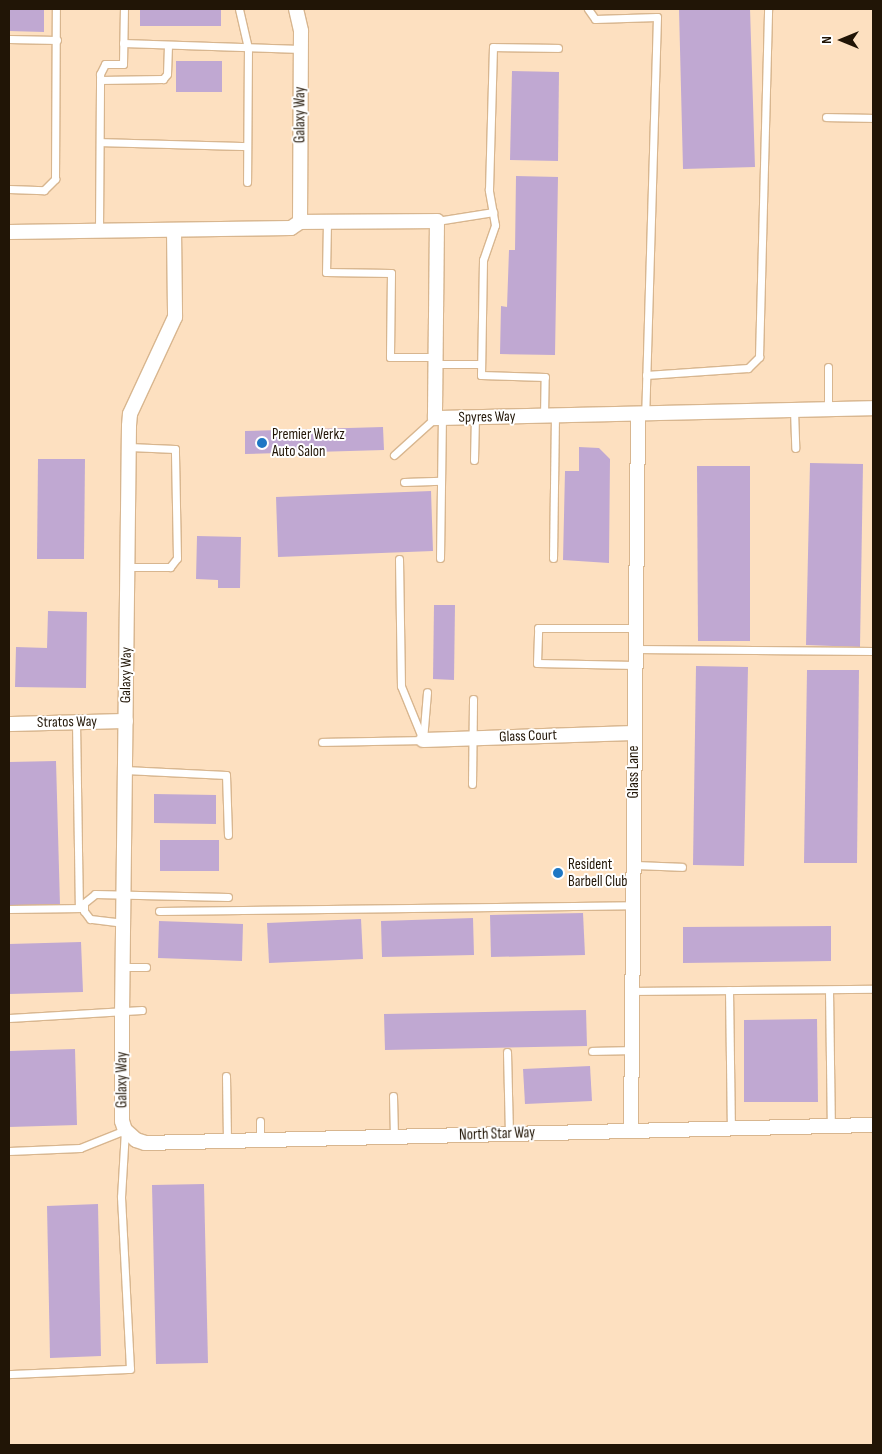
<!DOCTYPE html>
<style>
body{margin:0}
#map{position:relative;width:882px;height:1454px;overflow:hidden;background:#fde0c0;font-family:"Sofia Sans Condensed",sans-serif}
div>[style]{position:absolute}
.building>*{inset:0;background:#c0a8d2}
.roads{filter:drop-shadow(1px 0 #d8b68f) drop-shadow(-1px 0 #d8b68f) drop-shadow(0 1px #d8b68f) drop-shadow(0 -1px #d8b68f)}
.lane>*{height:7px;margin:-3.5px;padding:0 3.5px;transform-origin:3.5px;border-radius:3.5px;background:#fff}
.street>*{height:14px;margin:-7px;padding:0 7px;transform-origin:7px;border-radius:7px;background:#fff}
.dots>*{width:14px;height:14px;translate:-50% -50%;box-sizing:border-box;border:2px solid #fff;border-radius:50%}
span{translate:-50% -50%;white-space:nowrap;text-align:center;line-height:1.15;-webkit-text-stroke:4px #fff;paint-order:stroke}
.street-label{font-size:15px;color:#211506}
.poi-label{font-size:15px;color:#211506}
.left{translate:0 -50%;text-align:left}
.frame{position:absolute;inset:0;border:10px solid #211506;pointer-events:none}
.north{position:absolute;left:817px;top:15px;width:50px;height:50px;-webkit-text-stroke:4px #fff;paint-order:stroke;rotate:270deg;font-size:14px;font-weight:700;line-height:20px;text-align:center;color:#211506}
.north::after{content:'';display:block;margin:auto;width:18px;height:22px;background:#211506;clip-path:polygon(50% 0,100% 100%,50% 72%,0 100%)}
</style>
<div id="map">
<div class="building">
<div style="clip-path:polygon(9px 9px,44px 9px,44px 32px,9px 31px)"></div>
<div style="clip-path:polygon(140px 9px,221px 9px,221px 26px,140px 26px)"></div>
<div style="clip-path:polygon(679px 9px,750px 9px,755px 167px,683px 169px)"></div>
<div style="clip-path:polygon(176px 61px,222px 61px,222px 92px,176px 92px)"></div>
<div style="clip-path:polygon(512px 71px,559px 72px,558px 161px,510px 160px)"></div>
<div style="clip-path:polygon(516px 176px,558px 177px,555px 355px,500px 354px,501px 306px,507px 307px,509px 250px,515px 250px)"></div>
<div style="clip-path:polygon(383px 427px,384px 450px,245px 454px,245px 431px)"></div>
<div style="clip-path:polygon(579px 447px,599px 448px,610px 459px,609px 563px,563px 560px,565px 471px,579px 471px)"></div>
<div style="clip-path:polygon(38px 459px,85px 459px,84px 559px,37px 559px)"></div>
<div style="clip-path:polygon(810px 463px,863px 464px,860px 647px,806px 645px)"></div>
<div style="clip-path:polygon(697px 466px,750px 466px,750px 641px,698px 641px)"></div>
<div style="clip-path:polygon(431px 491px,433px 551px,278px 557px,276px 497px)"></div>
<div style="clip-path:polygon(197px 536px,241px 537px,240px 588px,218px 588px,218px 580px,196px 579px)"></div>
<div style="clip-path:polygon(434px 605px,455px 605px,454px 680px,433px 679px)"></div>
<div style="clip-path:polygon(48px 611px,87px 612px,86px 688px,15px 687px,16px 647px,47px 648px)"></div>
<div style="clip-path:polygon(696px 666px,748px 667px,744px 866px,693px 865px)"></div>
<div style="clip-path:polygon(807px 670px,859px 670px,857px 863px,804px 863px)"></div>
<div style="clip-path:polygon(56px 761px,60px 905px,9px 907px,9px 762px)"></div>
<div style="clip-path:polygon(154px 794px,216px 795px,216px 824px,154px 823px)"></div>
<div style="clip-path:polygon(160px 840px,219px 840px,219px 871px,160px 871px)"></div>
<div style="clip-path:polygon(583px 913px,585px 955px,491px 957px,490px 915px)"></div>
<div style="clip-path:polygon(473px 918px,474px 955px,382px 957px,381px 921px)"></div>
<div style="clip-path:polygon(361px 919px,363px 959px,269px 963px,267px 923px)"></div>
<div style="clip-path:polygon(159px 921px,243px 924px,242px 961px,158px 958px)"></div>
<div style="clip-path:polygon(831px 926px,831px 961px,683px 963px,683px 927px)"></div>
<div style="clip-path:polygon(81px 942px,83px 992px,9px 994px,9px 944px)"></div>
<div style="clip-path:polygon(586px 1010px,587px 1046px,385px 1050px,384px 1014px)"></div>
<div style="clip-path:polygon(817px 1019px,818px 1102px,744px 1102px,744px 1020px)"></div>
<div style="clip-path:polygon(75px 1049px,77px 1125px,9px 1127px,9px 1051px)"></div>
<div style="clip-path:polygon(590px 1066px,592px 1101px,525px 1104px,523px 1069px)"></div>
<div style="clip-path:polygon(204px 1184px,208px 1363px,156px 1364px,152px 1185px)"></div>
<div style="clip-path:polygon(98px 1204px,101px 1356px,50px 1358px,47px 1206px)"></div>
</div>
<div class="roads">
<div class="lane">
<div style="left:239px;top:9px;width:39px;rotate:77deg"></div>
<div style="left:248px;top:47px;width:135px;rotate:90.4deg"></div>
<div style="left:588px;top:9px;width:12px;rotate:55deg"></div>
<div style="left:595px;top:19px;width:62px;rotate:-1.8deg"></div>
<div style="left:657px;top:17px;width:397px;rotate:91.7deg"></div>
<div style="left:9px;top:39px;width:48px;rotate:1.2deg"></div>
<div style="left:123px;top:43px;width:178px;rotate:1.9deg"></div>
<div style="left:100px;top:80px;width:63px;rotate:-0.9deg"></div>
<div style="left:163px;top:79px;width:6px;rotate:-51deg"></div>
<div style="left:167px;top:74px;width:29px;rotate:-88deg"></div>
<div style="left:826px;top:117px;width:47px;rotate:1.2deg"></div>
<div style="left:100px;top:142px;width:147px;rotate:1.6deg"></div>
<div style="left:9px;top:189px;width:35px;rotate:2deg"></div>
<div style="left:44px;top:190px;width:16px;rotate:-45deg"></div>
<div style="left:55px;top:179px;width:170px;rotate:-89.7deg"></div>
<div style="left:437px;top:221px;width:57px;rotate:-9.1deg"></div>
<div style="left:327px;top:222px;width:50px;rotate:91.1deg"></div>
<div style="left:326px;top:272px;width:65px;rotate:0.9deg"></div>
<div style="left:391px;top:273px;width:84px;rotate:90.7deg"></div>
<div style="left:390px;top:357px;width:45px"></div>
<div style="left:99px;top:230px;width:156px;rotate:-89.6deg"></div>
<div style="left:100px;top:74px;width:11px;rotate:-63deg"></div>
<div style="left:105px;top:64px;width:18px"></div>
<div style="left:123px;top:64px;width:55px;rotate:-89deg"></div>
<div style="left:435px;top:364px;width:46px"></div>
<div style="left:646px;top:375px;width:102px;rotate:-3.9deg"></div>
<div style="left:748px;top:368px;width:16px;rotate:-45deg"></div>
<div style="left:759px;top:357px;width:348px;rotate:-88.5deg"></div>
<div style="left:828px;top:409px;width:42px;rotate:-90deg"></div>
<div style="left:794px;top:410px;width:38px;rotate:88deg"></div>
<div style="left:544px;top:416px;width:39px;rotate:-89deg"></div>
<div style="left:545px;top:377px;width:64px;rotate:-178.2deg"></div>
<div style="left:481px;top:375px;width:115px;rotate:-89deg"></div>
<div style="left:483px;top:260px;width:37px;rotate:-71deg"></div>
<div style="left:495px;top:225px;width:36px;rotate:-100deg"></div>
<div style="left:489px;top:190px;width:143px;rotate:-88.4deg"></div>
<div style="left:493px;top:47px;width:65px;rotate:0.9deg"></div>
<div style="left:394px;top:455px;width:55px;rotate:-42.1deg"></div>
<div style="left:474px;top:460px;width:43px;rotate:-88.7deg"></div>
<div style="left:404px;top:482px;width:37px;rotate:-2deg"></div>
<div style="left:440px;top:558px;width:140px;rotate:-89.2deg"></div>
<div style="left:553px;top:558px;width:143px;rotate:-89.2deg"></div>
<div style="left:399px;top:559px;width:127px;rotate:89.1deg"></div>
<div style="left:401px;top:686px;width:58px;rotate:67.8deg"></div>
<div style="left:127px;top:567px;width:43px"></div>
<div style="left:170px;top:567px;width:11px;rotate:-52deg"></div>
<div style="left:177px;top:558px;width:109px;rotate:-91.1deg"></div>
<div style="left:175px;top:449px;width:46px;rotate:-177.5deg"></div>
<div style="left:635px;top:649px;width:238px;rotate:0.5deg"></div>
<div style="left:635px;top:665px;width:98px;rotate:-178.8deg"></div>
<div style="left:537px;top:663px;width:35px;rotate:-88deg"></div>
<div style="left:538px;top:628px;width:97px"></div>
<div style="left:76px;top:722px;width:186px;rotate:89.1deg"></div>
<div style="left:423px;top:740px;width:48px;rotate:-85.2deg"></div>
<div style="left:322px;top:742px;width:101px;rotate:-1.1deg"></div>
<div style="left:125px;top:770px;width:101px;rotate:2.8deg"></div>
<div style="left:226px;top:775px;width:60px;rotate:88.1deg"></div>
<div style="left:472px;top:784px;width:85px;rotate:-89.3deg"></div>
<div style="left:633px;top:865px;width:49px;rotate:2.3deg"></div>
<div style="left:9px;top:909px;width:74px;rotate:-0.8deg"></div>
<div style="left:159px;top:911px;width:474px;rotate:-0.7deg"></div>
<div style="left:124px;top:923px;width:34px;rotate:-173deg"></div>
<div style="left:90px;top:919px;width:10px;rotate:-127deg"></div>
<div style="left:84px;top:911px;width:8px;rotate:-90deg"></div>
<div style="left:84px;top:903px;width:14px;rotate:-39deg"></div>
<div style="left:95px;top:894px;width:133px;rotate:1.3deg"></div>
<div style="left:123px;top:967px;width:23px"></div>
<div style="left:729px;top:990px;width:138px;rotate:89.2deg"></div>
<div style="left:829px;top:990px;width:136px;rotate:89.2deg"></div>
<div style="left:632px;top:991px;width:241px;rotate:-0.5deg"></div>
<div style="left:9px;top:1018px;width:133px;rotate:-3.4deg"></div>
<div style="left:592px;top:1051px;width:40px;rotate:-1.4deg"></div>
<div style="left:507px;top:1052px;width:81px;rotate:88.6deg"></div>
<div style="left:226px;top:1076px;width:65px;rotate:89.1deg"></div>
<div style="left:393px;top:1096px;width:41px;rotate:88.6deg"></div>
<div style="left:260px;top:1121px;width:19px;rotate:90deg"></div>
<div style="left:9px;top:1151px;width:71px;rotate:-2.4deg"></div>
<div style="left:80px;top:1148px;width:48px;rotate:-21.8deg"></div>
<div style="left:125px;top:1130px;width:67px;rotate:93.4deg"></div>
<div style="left:121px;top:1197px;width:172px;rotate:87deg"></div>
<div style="left:130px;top:1369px;width:121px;rotate:177.6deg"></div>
</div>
<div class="street">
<div style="left:296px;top:9px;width:23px;rotate:77deg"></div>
<div style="left:301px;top:31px;width:191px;rotate:90.3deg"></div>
<div style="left:300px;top:222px;width:137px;rotate:-0.4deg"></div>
<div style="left:437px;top:221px;width:197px;rotate:90.6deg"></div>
<div style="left:435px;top:418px;width:438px;rotate:-1.3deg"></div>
<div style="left:174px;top:230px;width:87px;rotate:89.3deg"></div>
<div style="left:175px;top:317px;width:107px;rotate:114.9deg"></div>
<div style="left:130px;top:414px;width:12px;rotate:95deg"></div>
<div style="left:129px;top:426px;width:587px;rotate:90.68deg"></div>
<div style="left:122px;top:1013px;width:108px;rotate:90deg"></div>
<div style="left:122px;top:1121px;width:9px;rotate:72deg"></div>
<div style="left:125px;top:1130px;width:15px;rotate:42deg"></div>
<div style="left:136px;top:1140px;width:9px;rotate:18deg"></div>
<div style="left:145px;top:1143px;width:728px;rotate:-1.42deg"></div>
<div style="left:9px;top:232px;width:282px;rotate:-0.8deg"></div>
<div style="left:291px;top:228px;width:11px;rotate:-34deg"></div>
<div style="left:9px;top:724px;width:117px;rotate:-1.5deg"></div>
<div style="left:423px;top:740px;width:211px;rotate:-1.9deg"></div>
<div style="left:631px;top:1130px;width:716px;rotate:-89.44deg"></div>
</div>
</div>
<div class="dots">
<div style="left:262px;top:443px;background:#1e77c4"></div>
<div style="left:558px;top:873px;background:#1e77c4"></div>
</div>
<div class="street-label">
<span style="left:300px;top:115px;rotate:-90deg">Galaxy Way</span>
<span style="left:487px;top:417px;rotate:-1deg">Spyres Way</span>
<span style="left:126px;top:675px;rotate:-89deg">Galaxy Way</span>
<span style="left:67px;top:722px;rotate:-1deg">Stratos Way</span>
<span style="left:528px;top:736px;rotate:-2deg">Glass Court</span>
<span style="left:634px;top:772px;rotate:-90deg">Glass Lane</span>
<span style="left:122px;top:1080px;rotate:-90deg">Galaxy Way</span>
<span style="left:497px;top:1134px;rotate:-2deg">North Star Way</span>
</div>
<div class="poi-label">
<span class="left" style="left:272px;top:443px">Premier Werkz<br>Auto Salon</span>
<span class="left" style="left:568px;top:873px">Resident<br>Barbell Club</span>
</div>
<div class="frame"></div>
<div class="north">N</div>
</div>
